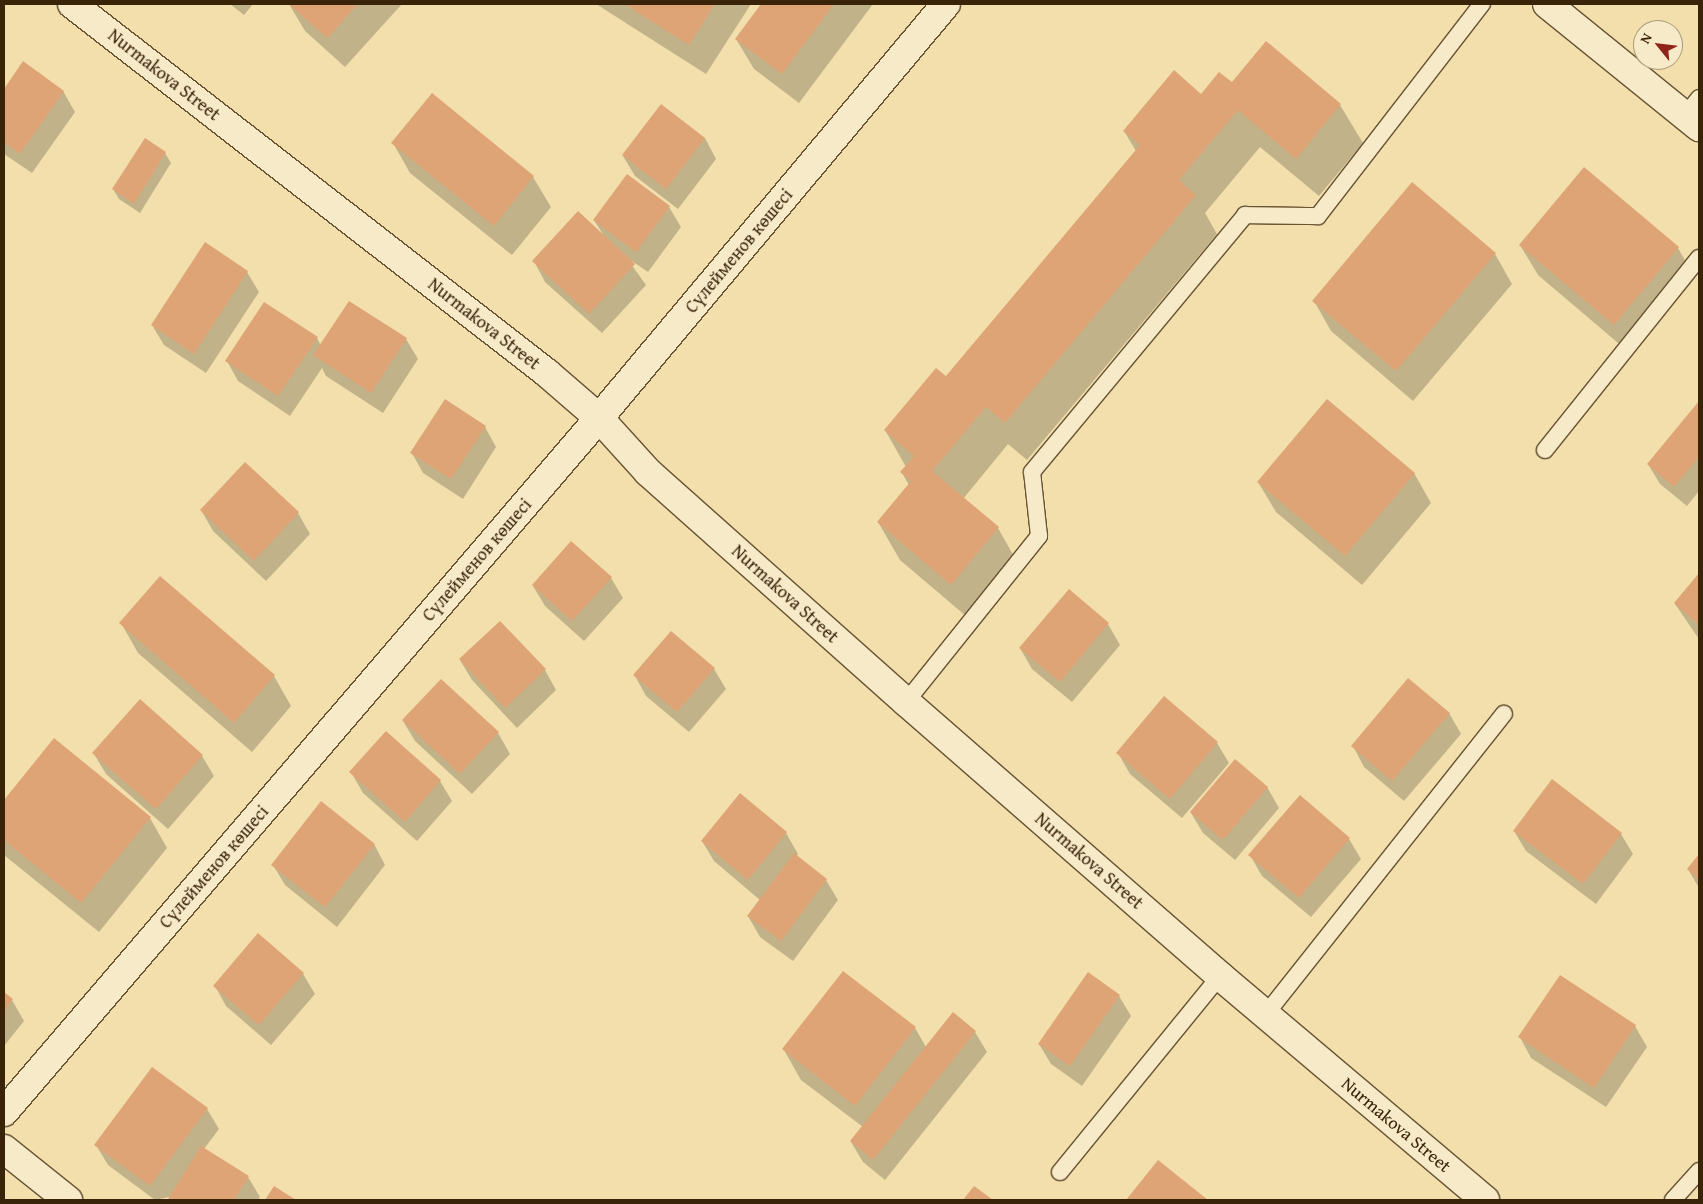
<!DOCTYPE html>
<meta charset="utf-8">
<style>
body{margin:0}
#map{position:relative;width:1703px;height:1204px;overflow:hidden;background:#f2dfac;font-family:"Gentium Book Plus",serif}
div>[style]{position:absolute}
.shadow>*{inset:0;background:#0003}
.building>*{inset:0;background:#dfa476}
.roads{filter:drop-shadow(1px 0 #685332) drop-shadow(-1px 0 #685332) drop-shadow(0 1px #685332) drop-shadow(0 -1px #685332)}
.service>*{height:16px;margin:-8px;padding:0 8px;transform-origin:8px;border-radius:8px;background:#f7eac9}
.minor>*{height:28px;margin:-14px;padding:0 14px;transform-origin:14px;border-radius:14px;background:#f7eac9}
.tertiary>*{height:28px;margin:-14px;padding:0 14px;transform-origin:14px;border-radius:14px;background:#f7eac9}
.secondary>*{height:28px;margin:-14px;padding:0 14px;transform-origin:14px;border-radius:14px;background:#f7eac9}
span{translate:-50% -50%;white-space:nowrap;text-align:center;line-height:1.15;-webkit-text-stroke:5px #f7eac9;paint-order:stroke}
.street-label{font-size:18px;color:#3a2409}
.frame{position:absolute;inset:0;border:5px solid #3a2409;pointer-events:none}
.north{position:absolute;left:1633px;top:20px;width:50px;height:50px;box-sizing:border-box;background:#f7eac9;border:1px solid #ab9b7c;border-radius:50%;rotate:299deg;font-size:14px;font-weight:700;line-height:20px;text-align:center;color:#3a2409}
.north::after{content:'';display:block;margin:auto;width:18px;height:22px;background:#8f2418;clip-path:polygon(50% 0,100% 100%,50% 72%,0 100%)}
</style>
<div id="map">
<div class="shadow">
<div style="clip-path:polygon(230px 4px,253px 4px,244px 15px)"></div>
<div style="clip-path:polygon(289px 4px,402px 4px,345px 67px,305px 31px)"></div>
<div style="clip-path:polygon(596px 4px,751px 4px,706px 74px)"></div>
<div style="clip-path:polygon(763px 4px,873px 4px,799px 103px,754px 69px,736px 39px)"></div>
<div style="clip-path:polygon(1266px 42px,1340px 105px,1363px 143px,1319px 196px,1260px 147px,1205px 213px,1217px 234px,1027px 460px,1008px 444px,963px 499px,998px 528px,1020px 567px,973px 622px,900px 560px,878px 522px,909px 485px,902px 473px,906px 467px,885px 430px,946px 378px,1136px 151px,1124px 131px,1232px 84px)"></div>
<div style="clip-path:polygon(24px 63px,63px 91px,75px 112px,32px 173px,4px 154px,4px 91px)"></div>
<div style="clip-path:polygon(432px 95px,533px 177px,551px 207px,512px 255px,410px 173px,393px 143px)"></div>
<div style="clip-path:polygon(705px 138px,716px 159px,678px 209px,635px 176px,623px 156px)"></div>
<div style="clip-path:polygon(145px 140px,165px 153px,171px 163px,140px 213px,119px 199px,113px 189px)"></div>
<div style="clip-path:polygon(669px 207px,681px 227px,648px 272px,626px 257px,646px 285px,602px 333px,545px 282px,534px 261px,604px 236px,594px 220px)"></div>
<div style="clip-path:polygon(1520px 245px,1678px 248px,1695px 278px,1631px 354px,1538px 275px)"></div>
<div style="clip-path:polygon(1495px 254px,1512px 284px,1413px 401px,1331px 331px,1314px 301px)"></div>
<div style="clip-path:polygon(247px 272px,259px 292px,206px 373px,164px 345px,152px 325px)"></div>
<div style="clip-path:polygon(317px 338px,321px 346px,406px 339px,418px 359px,383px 413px,326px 376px,322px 368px,290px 416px,238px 381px,227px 361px)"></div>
<div style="clip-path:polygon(1699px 403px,1699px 491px,1687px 506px,1660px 484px,1648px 464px)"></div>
<div style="clip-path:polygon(485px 427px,496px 447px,463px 499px,423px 473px,412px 453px)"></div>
<div style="clip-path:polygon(245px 464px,298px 513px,310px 534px,266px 581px,213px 531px,201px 510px)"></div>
<div style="clip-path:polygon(1414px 473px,1431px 503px,1362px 585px,1276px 512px,1258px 482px)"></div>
<div style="clip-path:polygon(1699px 575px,1699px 639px,1675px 604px)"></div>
<div style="clip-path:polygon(611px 578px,623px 598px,584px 641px,545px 606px,533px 586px)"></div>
<div style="clip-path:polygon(1069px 591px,1108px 624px,1120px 645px,1072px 702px,1032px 669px,1020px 648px)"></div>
<div style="clip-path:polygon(121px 623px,274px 676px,291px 706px,252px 752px,138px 653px)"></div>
<div style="clip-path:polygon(460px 660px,545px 670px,556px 690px,517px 728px,472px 680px)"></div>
<div style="clip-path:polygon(714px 669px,726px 689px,689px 732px,646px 696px,635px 676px)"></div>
<div style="clip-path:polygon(1449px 713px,1461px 734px,1404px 801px,1364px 767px,1353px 746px)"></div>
<div style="clip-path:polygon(403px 721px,498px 733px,510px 754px,472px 794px,415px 741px)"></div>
<div style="clip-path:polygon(54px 740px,150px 818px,167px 848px,99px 932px,4px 855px,4px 802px)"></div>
<div style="clip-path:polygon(1217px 743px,1229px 763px,1182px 818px,1130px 774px,1118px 753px)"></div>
<div style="clip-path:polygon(94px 754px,202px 756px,214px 776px,168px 829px,106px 774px)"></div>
<div style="clip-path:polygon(351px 772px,440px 781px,452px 801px,417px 841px,363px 793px)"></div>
<div style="clip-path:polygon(1552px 781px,1621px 834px,1633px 854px,1596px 904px,1526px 851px,1514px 831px)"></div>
<div style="clip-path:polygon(1267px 787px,1279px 808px,1235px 860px,1203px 833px,1191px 813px)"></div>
<div style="clip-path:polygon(741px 795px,786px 833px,798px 854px,796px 857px,826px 880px,838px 900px,793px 961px,760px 937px,748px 916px,760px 900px,714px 861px,702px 841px)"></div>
<div style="clip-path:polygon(1349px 839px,1361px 859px,1311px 917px,1262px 876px,1250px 855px)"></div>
<div style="clip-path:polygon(374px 844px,385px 865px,337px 927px,285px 885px,273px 865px)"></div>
<div style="clip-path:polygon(1699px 856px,1699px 888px,1688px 869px)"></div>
<div style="clip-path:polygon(259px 935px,303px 974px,315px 994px,271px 1045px,226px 1006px,215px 986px)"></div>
<div style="clip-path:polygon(4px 993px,12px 1000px,24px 1021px,4px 1046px)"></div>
<div style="clip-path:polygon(1119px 996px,1131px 1016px,1082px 1086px,1051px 1064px,1039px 1044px)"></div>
<div style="clip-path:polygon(1635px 1026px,1647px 1047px,1606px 1107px,1531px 1058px,1520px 1037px)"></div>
<div style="clip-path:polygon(915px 1028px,926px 1047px,975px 1032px,987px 1052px,885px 1180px,863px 1162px,851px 1142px,863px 1127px,801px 1080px,784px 1050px)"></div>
<div style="clip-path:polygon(207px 1109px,219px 1129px,204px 1149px,248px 1177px,260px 1197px,258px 1200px,171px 1200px,169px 1197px,155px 1200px,108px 1165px,96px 1145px)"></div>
<div style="clip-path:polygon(1158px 1162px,1206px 1200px,1127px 1200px)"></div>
</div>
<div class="building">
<div style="clip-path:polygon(289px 4px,358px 4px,327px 38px)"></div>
<div style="clip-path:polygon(624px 4px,715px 4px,689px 45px)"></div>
<div style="clip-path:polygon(761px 4px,834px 4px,782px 74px,735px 39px)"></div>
<div style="clip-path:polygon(1266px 41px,1341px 104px,1296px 159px,1238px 110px,1179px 180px,1196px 195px,1005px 423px,986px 407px,932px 471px,999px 527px,951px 585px,877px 522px,911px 481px,900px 472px,914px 456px,884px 430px,936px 368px,946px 376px,1140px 145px,1123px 131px,1174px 70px,1201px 94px,1219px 72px,1232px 82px)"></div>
<div style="clip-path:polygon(23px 61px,64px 91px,20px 154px,4px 142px,4px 89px)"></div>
<div style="clip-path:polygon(432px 93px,534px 176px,494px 226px,391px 143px)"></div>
<div style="clip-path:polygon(661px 104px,705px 138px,666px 189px,622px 155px)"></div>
<div style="clip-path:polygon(145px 138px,166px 152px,134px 204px,112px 189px)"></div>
<div style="clip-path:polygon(1584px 167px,1679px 247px,1614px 325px,1519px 245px)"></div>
<div style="clip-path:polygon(627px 174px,670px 206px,636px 252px,593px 220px)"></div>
<div style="clip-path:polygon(1412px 182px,1496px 253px,1396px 371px,1312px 301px)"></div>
<div style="clip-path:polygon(578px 211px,635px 264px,589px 314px,532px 261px)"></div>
<div style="clip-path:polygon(205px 242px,248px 271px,194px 354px,151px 325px)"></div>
<div style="clip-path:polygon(349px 301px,407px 338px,371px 393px,313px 355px)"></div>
<div style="clip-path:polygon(264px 302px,318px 337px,278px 396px,225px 361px)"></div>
<div style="clip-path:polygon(445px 399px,486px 426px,451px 479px,410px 453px)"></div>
<div style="clip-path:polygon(1327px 399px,1415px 473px,1345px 556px,1257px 482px)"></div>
<div style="clip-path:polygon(1699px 401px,1699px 457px,1674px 487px,1647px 464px)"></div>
<div style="clip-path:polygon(245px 462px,299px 512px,254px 561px,200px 510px)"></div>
<div style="clip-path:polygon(571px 541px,612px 577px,572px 621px,532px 585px)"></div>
<div style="clip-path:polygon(1699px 573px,1699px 625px,1674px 603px)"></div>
<div style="clip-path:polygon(160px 576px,275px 675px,234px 723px,119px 623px)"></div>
<div style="clip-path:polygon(1069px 589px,1109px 623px,1060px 682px,1019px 648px)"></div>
<div style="clip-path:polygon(500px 621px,546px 669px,505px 708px,459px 659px)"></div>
<div style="clip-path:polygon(671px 631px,715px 668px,677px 712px,633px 675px)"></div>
<div style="clip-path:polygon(1408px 678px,1450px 713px,1392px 781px,1351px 746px)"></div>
<div style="clip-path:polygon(441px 679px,499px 732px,460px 774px,402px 720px)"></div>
<div style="clip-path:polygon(1164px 696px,1218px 742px,1170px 799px,1116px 753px)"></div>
<div style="clip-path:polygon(140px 699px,203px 755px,156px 809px,92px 753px)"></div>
<div style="clip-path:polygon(386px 731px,441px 780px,405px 822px,349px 772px)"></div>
<div style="clip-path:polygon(54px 738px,151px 817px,81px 903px,4px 840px,4px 800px)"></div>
<div style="clip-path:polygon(1235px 759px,1268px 787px,1223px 840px,1190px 812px)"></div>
<div style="clip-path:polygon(1552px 779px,1622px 833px,1583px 884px,1513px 831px)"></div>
<div style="clip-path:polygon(740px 793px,787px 832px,748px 880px,701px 841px)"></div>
<div style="clip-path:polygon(1300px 795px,1350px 838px,1299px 898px,1248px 855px)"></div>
<div style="clip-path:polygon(321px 801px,375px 844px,325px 907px,271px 865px)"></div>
<div style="clip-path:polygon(794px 853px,827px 879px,781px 941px,747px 916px)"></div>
<div style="clip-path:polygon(1699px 854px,1699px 880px,1687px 869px)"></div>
<div style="clip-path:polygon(258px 933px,304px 973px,259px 1025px,213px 986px)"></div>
<div style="clip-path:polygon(843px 971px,916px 1027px,855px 1106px,782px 1049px)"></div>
<div style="clip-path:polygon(1088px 972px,1120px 995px,1070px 1066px,1038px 1044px)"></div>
<div style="clip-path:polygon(1560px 975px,1636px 1025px,1594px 1088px,1518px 1037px)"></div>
<div style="clip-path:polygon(4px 992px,13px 999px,4px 1011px)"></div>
<div style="clip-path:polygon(953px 1012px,976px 1031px,873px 1160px,850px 1141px)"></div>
<div style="clip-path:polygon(152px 1067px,208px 1108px,150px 1186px,94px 1145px)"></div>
<div style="clip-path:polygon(201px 1146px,249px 1176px,234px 1200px,168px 1199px)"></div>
<div style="clip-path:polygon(1158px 1160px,1208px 1200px,1126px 1200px)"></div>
<div style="clip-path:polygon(274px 1186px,296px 1200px,265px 1200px)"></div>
<div style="clip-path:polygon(974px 1186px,993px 1200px,963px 1200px)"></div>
</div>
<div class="roads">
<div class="service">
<div style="left:1685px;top:116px;width:23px;rotate:-52deg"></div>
<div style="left:1545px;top:450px;width:246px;rotate:-51.3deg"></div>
<div style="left:906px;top:702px;width:213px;rotate:-51.3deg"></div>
<div style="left:1039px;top:536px;width:64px;rotate:-96.2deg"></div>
<div style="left:1032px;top:472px;width:334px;rotate:-50.3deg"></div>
<div style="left:1245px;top:215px;width:73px;rotate:0.8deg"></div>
<div style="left:1318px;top:216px;width:268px;rotate:-52.3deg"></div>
<div style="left:1266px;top:1014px;width:383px;rotate:-51.6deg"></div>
<div style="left:1060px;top:1172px;width:253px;rotate:-50.8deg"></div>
<div style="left:1673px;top:1200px;width:39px;rotate:-48deg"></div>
</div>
<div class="minor">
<div style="left:599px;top:418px;width:73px;rotate:47.8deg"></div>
<div style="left:648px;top:472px;width:346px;rotate:41.7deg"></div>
<div style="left:906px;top:702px;width:417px;rotate:41.1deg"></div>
<div style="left:1220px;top:976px;width:347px;rotate:40.2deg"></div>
<div style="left:4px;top:1149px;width:82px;rotate:38.6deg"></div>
</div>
<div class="tertiary">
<div style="left:72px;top:4px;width:601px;rotate:37.84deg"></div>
<div style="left:547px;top:373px;width:69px;rotate:40.9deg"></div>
<div style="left:1547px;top:4px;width:196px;rotate:39deg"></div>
</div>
<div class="secondary">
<div style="left:4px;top:1112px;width:914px;rotate:-49.39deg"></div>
<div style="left:599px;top:418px;width:540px;rotate:-50.03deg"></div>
</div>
</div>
<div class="street-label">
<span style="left:164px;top:75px;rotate:38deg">Nurmakova Street</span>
<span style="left:739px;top:251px;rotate:-50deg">Сүлейменов көшесі</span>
<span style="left:484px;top:324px;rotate:38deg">Nurmakova Street</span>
<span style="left:477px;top:560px;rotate:-49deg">Сүлейменов көшесі</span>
<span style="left:785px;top:594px;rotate:42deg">Nurmakova Street</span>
<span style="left:1089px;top:861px;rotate:41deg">Nurmakova Street</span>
<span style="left:214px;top:867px;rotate:-49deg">Сүлейменов көшесі</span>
<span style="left:1396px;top:1125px;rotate:40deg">Nurmakova Street</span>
</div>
<div class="frame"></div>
<div class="north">N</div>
</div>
